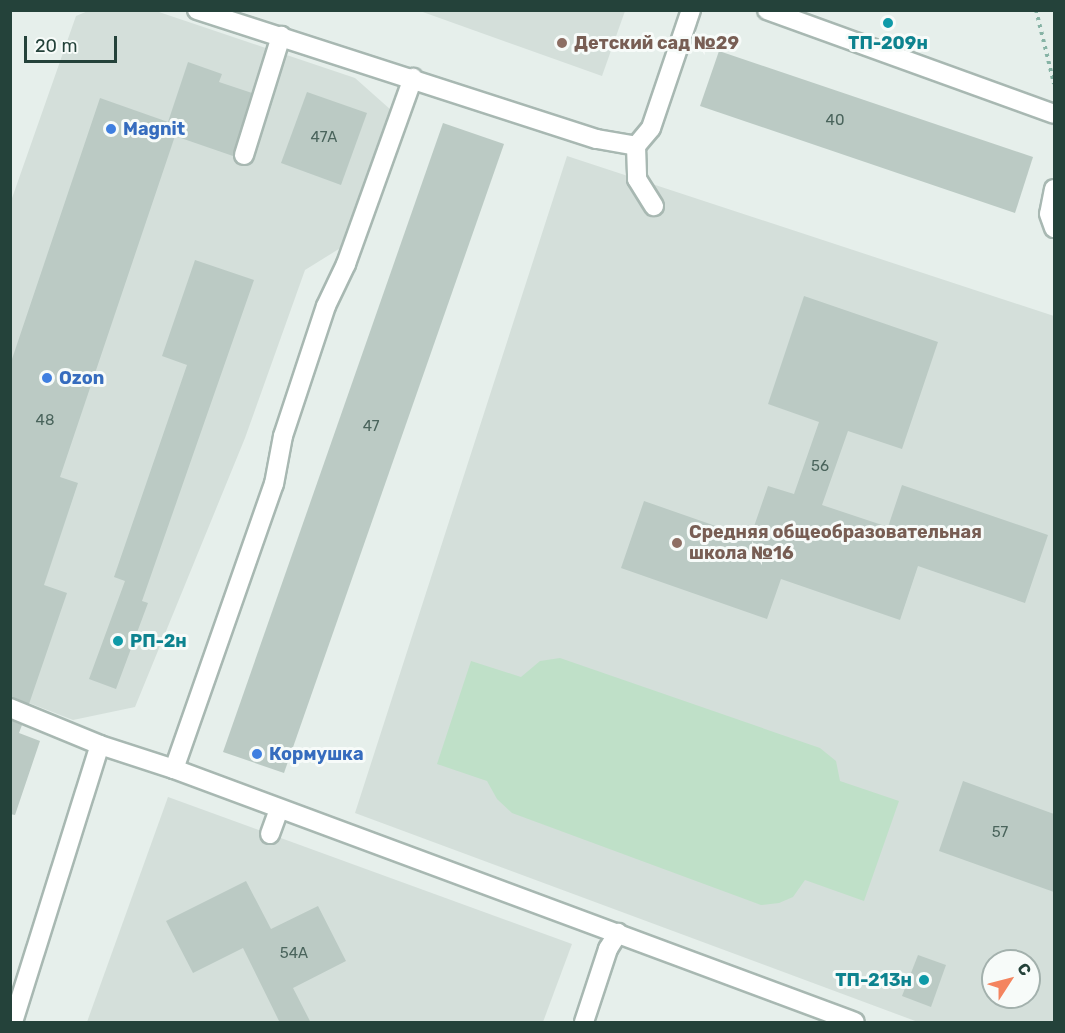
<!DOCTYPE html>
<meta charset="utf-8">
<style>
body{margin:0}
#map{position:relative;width:1065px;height:1033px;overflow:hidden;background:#e6efeb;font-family:Rubik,sans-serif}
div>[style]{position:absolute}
.built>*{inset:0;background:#d4dfda}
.green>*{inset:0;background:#bfe0c8}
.building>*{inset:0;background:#bbcac4}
.path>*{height:4px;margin-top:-2px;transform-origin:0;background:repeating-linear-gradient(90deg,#86b3a5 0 3px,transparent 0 7.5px)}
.roads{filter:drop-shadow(2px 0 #a8b8b2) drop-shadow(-2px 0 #a8b8b2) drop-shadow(0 2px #a8b8b2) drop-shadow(0 -2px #a8b8b2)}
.minor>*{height:18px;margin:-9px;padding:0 9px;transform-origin:9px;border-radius:9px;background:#fff}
.dots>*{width:16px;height:16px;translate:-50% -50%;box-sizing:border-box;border:3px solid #f7fbf9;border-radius:50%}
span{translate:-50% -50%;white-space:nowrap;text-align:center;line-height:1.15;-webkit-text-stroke:6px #f7fbf9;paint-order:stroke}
.number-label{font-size:15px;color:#4a645c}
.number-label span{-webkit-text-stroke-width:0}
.education-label{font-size:18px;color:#785e54;font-weight:700}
.left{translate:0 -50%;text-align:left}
.culture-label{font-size:18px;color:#0d838f;font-weight:700}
.right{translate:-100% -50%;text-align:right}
.shop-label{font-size:18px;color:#366cbe;font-weight:700}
.frame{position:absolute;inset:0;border:12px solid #24423a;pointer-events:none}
.north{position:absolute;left:981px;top:949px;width:60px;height:60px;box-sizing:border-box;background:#f7fbf9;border:2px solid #a3b1ad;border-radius:50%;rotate:54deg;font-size:16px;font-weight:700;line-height:24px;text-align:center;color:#24423a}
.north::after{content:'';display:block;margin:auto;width:21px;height:27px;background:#f4845f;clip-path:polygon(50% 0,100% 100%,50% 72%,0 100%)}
.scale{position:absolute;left:24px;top:36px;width:93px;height:27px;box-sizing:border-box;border:3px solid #24423a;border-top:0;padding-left:8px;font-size:18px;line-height:21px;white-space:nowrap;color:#24423a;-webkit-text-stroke:4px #f7fbf9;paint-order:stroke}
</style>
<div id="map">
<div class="built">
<div style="clip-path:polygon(88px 11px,156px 11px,355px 78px,391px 110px,342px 247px,305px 270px,245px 438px,135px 707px,73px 720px,11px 696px,11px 201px,76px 16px)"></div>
<div style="clip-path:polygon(420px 11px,625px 11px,602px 76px)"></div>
<div style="clip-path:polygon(evenodd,567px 156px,1054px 316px,1054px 1022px,918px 1022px,355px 813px,567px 156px,993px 961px,1029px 961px,1029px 997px,993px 997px,993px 961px)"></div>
<div style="clip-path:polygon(168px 797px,572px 944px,543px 1022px,87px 1022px)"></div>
</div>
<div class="green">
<div style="clip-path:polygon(560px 658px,820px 748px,836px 761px,840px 781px,899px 801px,864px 901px,805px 880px,793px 897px,779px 903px,761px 905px,512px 813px,497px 799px,487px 781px,437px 764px,471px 661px,521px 677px,540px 661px)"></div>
</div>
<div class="building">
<div style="clip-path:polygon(719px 51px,1033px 157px,1015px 213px,700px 106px)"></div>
<div style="clip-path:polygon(188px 62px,222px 74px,219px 82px,252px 93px,233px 156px,175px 136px,60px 477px,78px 483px,44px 585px,67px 593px,29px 704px,10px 697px,10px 365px,100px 98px,168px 122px)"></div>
<div style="clip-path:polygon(307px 92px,367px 113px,341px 185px,281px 163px)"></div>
<div style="clip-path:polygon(443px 123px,504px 144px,284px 773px,223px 752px)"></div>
<div style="clip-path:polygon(195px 260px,254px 280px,142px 601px,148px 603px,116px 689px,89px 679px,125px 581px,114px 577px,187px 365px,162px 356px)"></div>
<div style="clip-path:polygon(804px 296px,938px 342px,902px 449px,848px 431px,822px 505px,888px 527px,902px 485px,1048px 535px,1025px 603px,918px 566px,900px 620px,781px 579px,767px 619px,621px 568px,644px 501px,750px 538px,768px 486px,794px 494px,819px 422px,768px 404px)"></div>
<div style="clip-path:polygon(10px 720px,22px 725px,19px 733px,40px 741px,15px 815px,10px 814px)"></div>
<div style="clip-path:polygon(963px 781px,1054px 814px,1054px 892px,939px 851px)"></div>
<div style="clip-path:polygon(246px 881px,271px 929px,318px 906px,346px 961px,293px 988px,311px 1023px,280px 1023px,243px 948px,193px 973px,166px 921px)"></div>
<div style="clip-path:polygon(918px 955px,946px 965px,931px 1007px,902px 996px)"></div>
</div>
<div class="path">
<div style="left:1036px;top:10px;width:76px;rotate:76.3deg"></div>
</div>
<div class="roads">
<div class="minor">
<div style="left:197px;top:10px;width:420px;rotate:17.9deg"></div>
<div style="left:597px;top:139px;width:40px;rotate:10deg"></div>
<div style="left:636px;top:146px;width:23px;rotate:-50deg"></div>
<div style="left:651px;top:128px;width:125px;rotate:-71.3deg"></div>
<div style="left:767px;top:10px;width:305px;rotate:19.9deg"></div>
<div style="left:636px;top:146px;width:33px;rotate:88deg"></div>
<div style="left:637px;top:179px;width:32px;rotate:58deg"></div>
<div style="left:244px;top:155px;width:125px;rotate:-72.7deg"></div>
<div style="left:1054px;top:189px;width:25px;rotate:101deg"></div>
<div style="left:1049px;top:214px;width:15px;rotate:70deg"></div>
<div style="left:10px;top:708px;width:97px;rotate:22.3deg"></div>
<div style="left:100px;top:745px;width:78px;rotate:18deg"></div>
<div style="left:174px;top:769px;width:726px;rotate:20.38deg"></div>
<div style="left:174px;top:769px;width:302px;rotate:-70.7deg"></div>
<div style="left:274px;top:484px;width:49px;rotate:-79.4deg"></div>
<div style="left:283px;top:436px;width:137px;rotate:-71.7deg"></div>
<div style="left:326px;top:306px;width:47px;rotate:-64.5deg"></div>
<div style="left:346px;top:264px;width:198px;rotate:-70.2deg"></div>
<div style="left:270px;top:834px;width:27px;rotate:-70deg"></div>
<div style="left:13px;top:1022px;width:290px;rotate:-72.6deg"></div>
<div style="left:584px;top:1022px;width:77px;rotate:-71.8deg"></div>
<div style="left:608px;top:949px;width:19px;rotate:-58deg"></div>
</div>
</div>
<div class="dots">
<div style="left:888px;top:23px;background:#0f9aa8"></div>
<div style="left:562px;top:43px;background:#8d6e63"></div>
<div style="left:111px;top:129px;background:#3f7fe0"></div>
<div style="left:47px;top:378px;background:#3f7fe0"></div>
<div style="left:677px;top:543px;background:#8d6e63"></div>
<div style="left:118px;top:641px;background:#0f9aa8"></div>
<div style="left:257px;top:754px;background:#3f7fe0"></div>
<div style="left:924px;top:980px;background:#0f9aa8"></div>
</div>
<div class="number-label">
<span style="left:835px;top:121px">40</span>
<span style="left:324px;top:138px">47А</span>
<span style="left:45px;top:421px">48</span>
<span style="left:371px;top:427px">47</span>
<span style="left:820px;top:467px">56</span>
<span style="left:1000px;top:833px">57</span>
<span style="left:294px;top:954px">54А</span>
</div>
<div class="education-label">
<span class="left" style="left:574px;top:43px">Детский сад №29</span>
<span class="left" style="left:689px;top:543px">Средняя общеобразовательная<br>школа №16</span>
</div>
<div class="culture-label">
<span style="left:888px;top:43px">ТП-209н</span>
<span class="left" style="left:130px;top:641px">РП-2н</span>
<span class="right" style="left:912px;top:980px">ТП-213н</span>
</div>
<div class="shop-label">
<span class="left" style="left:123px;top:129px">Magnit</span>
<span class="left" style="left:59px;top:378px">Ozon</span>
<span class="left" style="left:269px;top:754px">Кормушка</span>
</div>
<div class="frame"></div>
<div class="north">С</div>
<div class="scale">20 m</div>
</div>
